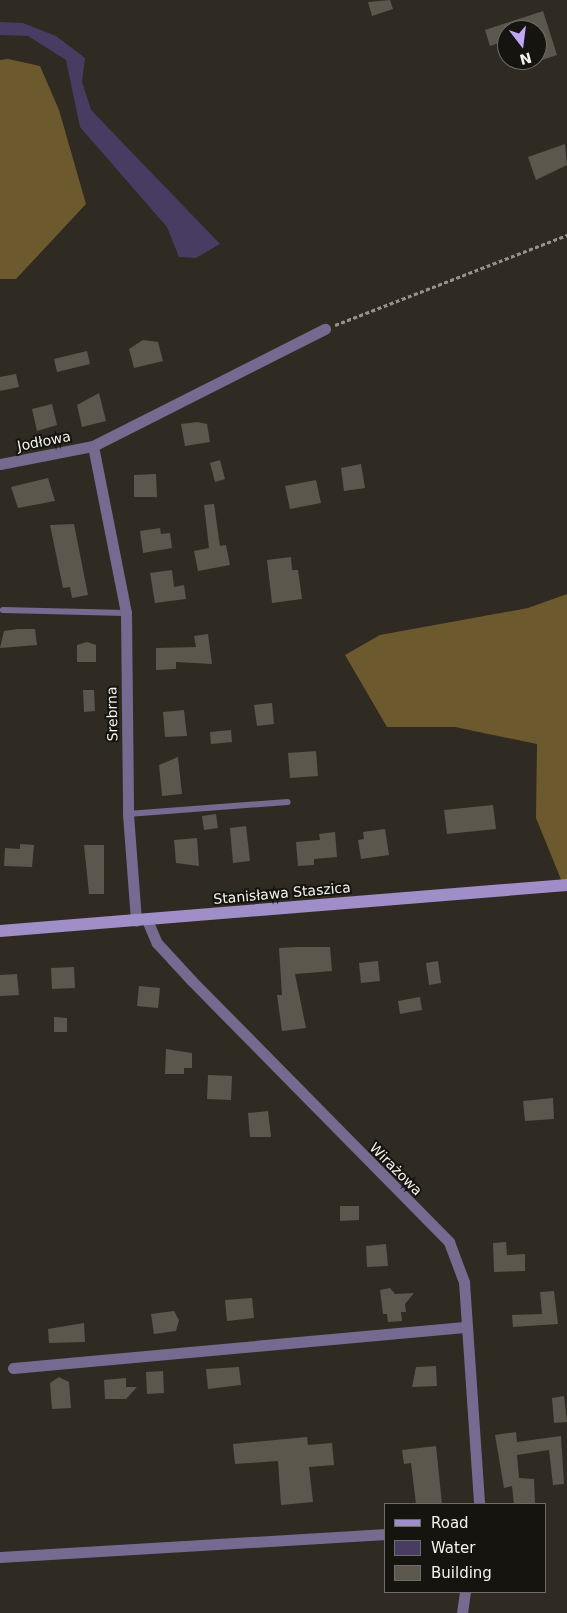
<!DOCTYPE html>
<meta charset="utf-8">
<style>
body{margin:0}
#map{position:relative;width:567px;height:1613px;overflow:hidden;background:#2f2b22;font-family:"DejaVu Sans",sans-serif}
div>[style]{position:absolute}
.forest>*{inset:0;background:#6c5a2e}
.water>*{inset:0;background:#493c63}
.building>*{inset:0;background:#5b574c}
.path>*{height:2.5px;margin-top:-1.25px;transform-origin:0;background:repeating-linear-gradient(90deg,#95928a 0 4px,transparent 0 6.5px)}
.lane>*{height:5.5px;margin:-2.75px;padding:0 2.75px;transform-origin:2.75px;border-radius:2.75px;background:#756a8f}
.street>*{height:11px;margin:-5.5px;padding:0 5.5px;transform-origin:5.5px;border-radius:5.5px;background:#756a8f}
.secondary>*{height:12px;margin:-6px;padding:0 6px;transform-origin:6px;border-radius:6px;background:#9f8ec7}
span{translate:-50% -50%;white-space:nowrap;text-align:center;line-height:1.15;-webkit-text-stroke:4px #15140f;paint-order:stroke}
.street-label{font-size:14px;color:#f5f3ec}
.legend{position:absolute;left:384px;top:1503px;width:162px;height:90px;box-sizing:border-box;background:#15140f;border:1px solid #6f6d67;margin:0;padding:6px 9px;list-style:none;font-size:15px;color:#f5f3ec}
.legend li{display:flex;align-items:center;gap:10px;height:25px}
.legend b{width:25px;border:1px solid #6f6d67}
.north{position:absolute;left:497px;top:20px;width:50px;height:50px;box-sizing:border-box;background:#15140f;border:1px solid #6f6d67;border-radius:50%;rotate:165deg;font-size:14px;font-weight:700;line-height:20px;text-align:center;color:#f5f3ec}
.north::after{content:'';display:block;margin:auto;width:18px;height:22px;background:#c0a8f4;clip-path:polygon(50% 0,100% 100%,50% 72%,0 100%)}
</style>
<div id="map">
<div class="forest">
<div style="clip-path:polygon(8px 59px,40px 66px,59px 110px,86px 204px,16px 279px,0 279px,0 60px)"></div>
<div style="clip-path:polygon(567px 594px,567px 881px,562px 882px,536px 818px,537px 744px,455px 727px,387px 727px,345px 655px,380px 635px,528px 608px)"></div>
</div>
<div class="water">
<div style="clip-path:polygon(0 22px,23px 23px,56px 36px,85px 58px,82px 82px,91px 110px,220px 244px,196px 258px,179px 257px,167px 227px,80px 127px,66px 60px,28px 36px,0 35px)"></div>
</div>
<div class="building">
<div style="clip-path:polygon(390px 0,393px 9px,372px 16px,368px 2px)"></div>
<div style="clip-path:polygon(543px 11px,557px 55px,542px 60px,537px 30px,507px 30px,507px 40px,490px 46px,485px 30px)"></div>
<div style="clip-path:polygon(565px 144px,567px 165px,536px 180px,528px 157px)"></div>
<div style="clip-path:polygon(143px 340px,158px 342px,163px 361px,134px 368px,129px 349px)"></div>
<div style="clip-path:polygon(87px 351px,90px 364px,57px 372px,54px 359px)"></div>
<div style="clip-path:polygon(16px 374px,19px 387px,0 391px,0 377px)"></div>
<div style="clip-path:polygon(99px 393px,106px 421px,82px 427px,77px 405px)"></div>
<div style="clip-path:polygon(52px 404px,57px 425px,37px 431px,32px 409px)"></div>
<div style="clip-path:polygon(197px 422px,207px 424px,210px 442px,185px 446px,181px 424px)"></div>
<div style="clip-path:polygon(220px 460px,225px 479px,215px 482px,210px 463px)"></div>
<div style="clip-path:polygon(361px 464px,365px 488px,344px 491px,341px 468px)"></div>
<div style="clip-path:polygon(156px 474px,157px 497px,134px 497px,134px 475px)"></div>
<div style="clip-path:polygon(48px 478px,55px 501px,18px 508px,11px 487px)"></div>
<div style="clip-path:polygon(316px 480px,321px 503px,290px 509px,285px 486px)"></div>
<div style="clip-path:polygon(214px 504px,220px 546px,226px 545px,230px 565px,198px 571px,194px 551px,209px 548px,204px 505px)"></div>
<div style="clip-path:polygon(74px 524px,88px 595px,72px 598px,70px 587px,63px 588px,50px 525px)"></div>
<div style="clip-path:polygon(160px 528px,161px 534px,170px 533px,172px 548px,143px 553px,140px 531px)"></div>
<div style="clip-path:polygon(291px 557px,292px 570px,298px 570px,302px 599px,272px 603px,267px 560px)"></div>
<div style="clip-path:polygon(172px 570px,174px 587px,184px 585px,186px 599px,155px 603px,150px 573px)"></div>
<div style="clip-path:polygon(18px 629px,35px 629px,37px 645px,0 648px,4px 631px)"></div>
<div style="clip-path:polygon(208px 634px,212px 664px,176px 662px,176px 669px,156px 670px,156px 648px,196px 647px,194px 636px)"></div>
<div style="clip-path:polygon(87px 642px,96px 645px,96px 662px,77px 662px,77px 645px)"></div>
<div style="clip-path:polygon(83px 690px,94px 690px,95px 711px,84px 712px)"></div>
<div style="clip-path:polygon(272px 703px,274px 724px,257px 726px,254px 705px)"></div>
<div style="clip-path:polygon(184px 710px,187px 736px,165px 737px,163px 712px)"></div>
<div style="clip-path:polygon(231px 730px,232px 742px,211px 744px,210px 732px)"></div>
<div style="clip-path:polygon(316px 751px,318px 776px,290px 778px,288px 753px)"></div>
<div style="clip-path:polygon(178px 757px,182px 794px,162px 796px,159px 765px)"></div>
<div style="clip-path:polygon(493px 805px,496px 829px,447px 834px,444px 810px)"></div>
<div style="clip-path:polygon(216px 814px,218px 828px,204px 830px,202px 816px)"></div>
<div style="clip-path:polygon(246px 826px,250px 861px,233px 863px,230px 828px)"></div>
<div style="clip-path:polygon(385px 829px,389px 855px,361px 859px,358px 840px,364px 839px,363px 832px)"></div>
<div style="clip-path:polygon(335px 832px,337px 857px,314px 859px,314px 865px,298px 866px,296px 842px,320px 840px,319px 834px)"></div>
<div style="clip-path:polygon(197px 838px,199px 866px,176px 863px,174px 840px)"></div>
<div style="clip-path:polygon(20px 844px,34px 845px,32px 867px,4px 866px,5px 848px,20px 849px)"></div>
<div style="clip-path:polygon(84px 845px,104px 845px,104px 894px,89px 894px)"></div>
<div style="clip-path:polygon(297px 947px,330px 947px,332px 971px,295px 974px,306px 1028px,282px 1031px,277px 995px,282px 995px,279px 948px)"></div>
<div style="clip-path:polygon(378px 961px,380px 981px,361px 983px,359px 963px)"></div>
<div style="clip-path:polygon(438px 961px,441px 983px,429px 985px,426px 963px)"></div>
<div style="clip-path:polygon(74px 967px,75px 988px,52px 989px,51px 968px)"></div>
<div style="clip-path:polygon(17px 974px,19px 995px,0 996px,0 975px)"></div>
<div style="clip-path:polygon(139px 986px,160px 988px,158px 1008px,137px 1006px)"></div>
<div style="clip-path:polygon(420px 997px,422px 1010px,400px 1014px,398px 1001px)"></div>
<div style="clip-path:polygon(54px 1017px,67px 1018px,67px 1032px,54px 1032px)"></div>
<div style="clip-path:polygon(166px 1049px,192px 1053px,192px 1068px,184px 1068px,184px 1074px,165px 1074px)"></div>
<div style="clip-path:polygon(208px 1075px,232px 1076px,231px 1100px,207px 1099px)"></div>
<div style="clip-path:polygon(553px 1098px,554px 1119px,525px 1121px,523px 1101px)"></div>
<div style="clip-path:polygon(268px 1111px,271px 1137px,250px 1137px,248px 1113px)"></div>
<div style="clip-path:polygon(340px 1206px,359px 1206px,359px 1220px,340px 1221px)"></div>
<div style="clip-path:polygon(506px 1242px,507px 1255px,525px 1254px,525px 1271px,494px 1272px,493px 1243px)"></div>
<div style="clip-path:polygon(386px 1244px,388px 1266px,367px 1267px,366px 1246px)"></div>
<div style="clip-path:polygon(390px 1288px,395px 1294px,414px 1293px,405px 1304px,406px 1312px,401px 1312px,402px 1321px,388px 1322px,387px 1314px,383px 1314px,380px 1290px)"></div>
<div style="clip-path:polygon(554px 1291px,558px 1324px,513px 1327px,512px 1315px,542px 1314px,540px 1292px)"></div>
<div style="clip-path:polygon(252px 1298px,254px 1318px,227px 1321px,225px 1300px)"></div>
<div style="clip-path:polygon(174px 1311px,179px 1320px,176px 1331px,154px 1334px,151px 1314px)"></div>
<div style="clip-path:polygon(84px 1323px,85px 1342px,49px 1343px,48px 1329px)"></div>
<div style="clip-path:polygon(436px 1366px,437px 1386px,412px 1387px,416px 1367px)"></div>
<div style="clip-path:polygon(239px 1367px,241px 1385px,208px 1389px,206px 1369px)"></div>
<div style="clip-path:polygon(163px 1371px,164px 1393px,147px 1394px,146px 1372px)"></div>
<div style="clip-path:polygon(59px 1377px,69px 1382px,71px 1408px,52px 1409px,50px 1383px)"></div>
<div style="clip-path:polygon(126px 1378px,126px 1387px,137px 1387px,126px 1399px,105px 1399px,104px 1380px)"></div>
<div style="clip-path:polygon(564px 1396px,567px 1422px,554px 1423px,552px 1398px)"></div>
<div style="clip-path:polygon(516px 1432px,517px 1442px,561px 1436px,564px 1484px,553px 1485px,549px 1450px,517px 1455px,519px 1478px,534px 1479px,535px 1504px,514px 1504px,512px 1486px,504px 1488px,495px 1435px)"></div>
<div style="clip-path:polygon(307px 1437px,308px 1445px,332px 1443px,334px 1465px,309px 1467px,313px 1502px,281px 1505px,278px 1461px,235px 1464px,233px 1444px)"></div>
<div style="clip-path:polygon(436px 1446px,442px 1504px,416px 1504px,411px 1463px,404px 1464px,402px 1450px)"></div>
</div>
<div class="path">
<div style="left:335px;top:325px;width:249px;rotate:-21.2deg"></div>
</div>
<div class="lane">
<div style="left:3px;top:610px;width:123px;rotate:1.4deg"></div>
<div style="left:128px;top:814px;width:160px;rotate:-4.3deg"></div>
</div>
<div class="street">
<div style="left:93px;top:446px;width:170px;rotate:78.8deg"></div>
<div style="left:126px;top:613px;width:201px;rotate:89.4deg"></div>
<div style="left:128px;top:814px;width:107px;rotate:85.7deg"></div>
<div style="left:0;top:464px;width:95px;rotate:-11deg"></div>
<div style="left:93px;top:446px;width:260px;rotate:-26.8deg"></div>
<div style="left:147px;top:920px;width:25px;rotate:67deg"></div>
<div style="left:157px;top:943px;width:50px;rotate:47.4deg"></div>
<div style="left:191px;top:980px;width:368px;rotate:45.4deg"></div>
<div style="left:449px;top:1242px;width:43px;rotate:69.4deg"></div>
<div style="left:464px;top:1282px;width:223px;rotate:86.1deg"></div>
<div style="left:13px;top:1368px;width:456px;rotate:-5.2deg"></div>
<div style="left:0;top:1557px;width:387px;rotate:-3.4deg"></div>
<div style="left:462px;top:1613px;width:21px;rotate:-82deg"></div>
</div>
<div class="secondary">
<div style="left:0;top:931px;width:569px;rotate:-4.64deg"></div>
</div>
<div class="street-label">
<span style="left:44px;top:441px;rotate:-11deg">Jodłowa</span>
<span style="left:112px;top:714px;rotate:-91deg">Srebrna</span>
<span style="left:282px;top:893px;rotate:-5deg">Stanisława Staszica</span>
<span style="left:396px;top:1169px;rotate:45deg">Wirażowa</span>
</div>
<ul class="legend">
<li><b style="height:6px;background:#9f8ec7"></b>Road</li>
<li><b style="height:14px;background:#493c63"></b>Water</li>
<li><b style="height:14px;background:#5b574c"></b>Building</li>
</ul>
<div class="north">N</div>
</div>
